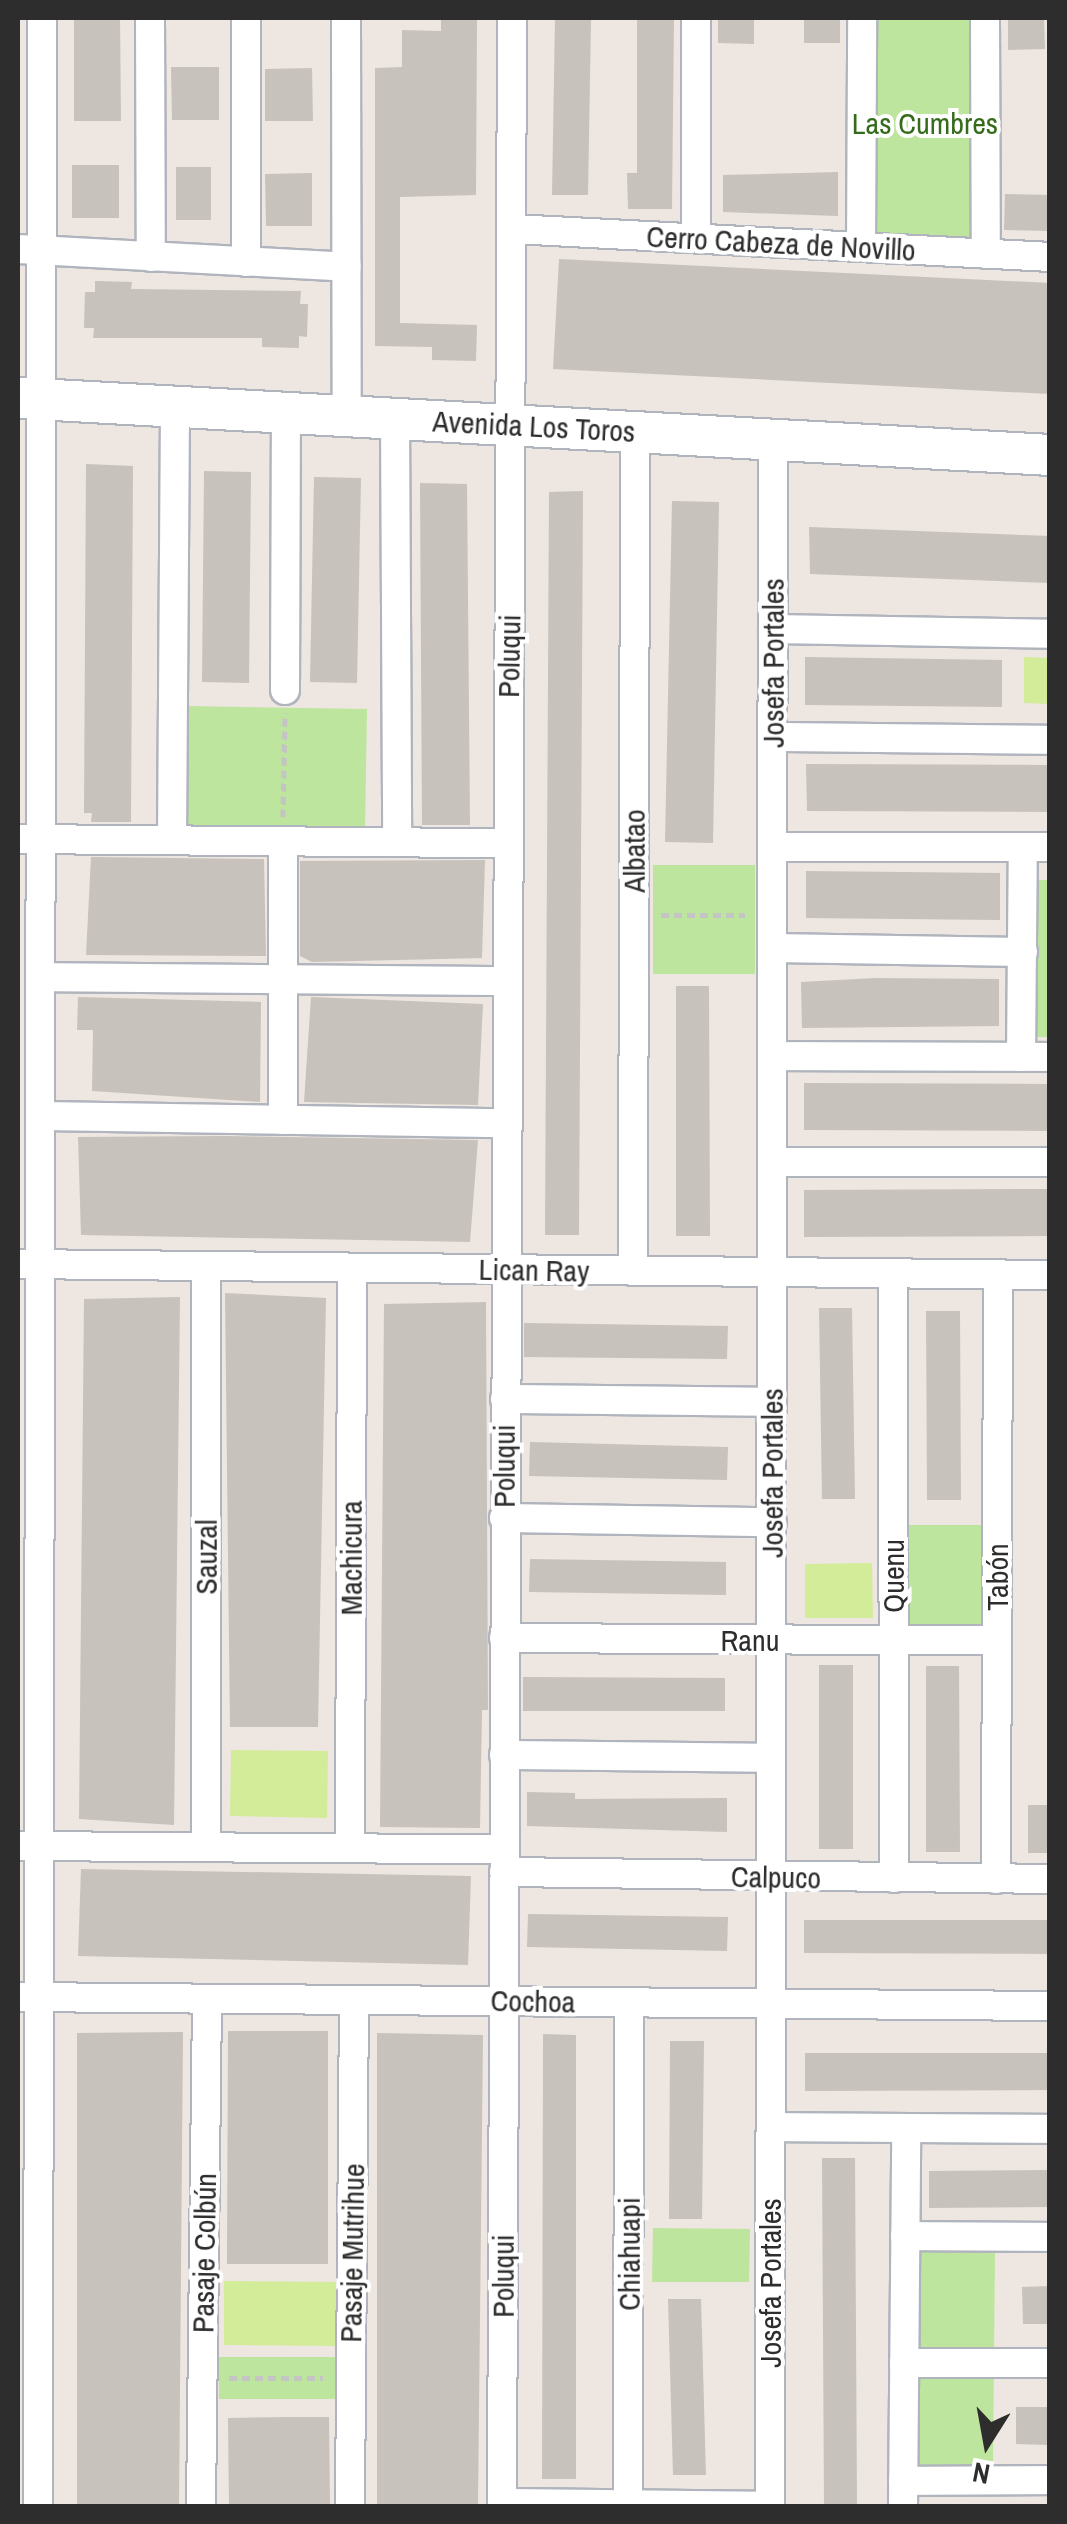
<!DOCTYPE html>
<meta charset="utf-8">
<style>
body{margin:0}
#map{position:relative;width:1067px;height:2524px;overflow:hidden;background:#eee6e0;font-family:"Archivo Narrow",sans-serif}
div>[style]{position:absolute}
.green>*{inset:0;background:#bde59d}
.pitch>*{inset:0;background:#d2ec99}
.building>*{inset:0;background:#c7c2bb}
.path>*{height:5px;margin-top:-2.5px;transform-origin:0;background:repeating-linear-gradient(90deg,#c4c4c4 0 8px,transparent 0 13px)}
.roads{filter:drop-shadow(2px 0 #b0b4bd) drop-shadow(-2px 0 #b0b4bd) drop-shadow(0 2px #b0b4bd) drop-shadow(0 -2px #b0b4bd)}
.minor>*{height:28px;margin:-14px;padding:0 14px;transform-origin:14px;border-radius:14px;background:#fff}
.secondary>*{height:40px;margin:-20px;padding:0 20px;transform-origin:20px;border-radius:20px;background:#fff}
span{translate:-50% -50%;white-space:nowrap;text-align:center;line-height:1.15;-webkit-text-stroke:8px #fff;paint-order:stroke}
.park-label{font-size:30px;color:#356c1b}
.street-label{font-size:30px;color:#2d2d2d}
.frame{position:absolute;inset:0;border:20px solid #2d2d2d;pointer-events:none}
.north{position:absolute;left:937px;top:2394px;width:100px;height:100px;-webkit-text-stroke:8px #fff;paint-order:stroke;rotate:191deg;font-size:28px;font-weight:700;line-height:40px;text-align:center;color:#2d2d2d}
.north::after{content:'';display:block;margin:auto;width:35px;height:45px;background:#2d2d2d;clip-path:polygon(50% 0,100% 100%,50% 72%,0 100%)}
</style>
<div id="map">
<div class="green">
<div style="clip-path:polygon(874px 18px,976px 18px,977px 233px,967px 241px,880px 236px,874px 229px)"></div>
<div style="clip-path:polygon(186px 706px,367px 709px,365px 829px,184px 826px)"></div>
<div style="clip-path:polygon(653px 865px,755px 865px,755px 974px,653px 974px)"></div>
<div style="clip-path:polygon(1026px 880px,1049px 880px,1049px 1037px,1025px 1037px)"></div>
<div style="clip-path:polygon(907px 1525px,986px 1525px,986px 1631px,907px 1631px)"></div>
<div style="clip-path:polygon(653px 2228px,750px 2229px,749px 2282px,652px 2282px)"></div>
<div style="clip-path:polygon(920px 2250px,995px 2250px,993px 2467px,918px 2467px)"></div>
<div style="clip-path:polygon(219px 2357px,342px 2357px,341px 2399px,219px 2399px)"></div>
</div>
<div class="pitch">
<div style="clip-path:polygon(1024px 657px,1049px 658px,1049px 704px,1024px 703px)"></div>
<div style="clip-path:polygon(872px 1563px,873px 1618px,805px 1618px,805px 1564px)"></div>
<div style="clip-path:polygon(231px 1750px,328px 1751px,327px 1818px,230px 1816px)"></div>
<div style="clip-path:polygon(224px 2281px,337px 2282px,336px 2346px,224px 2345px)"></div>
</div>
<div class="building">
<div style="clip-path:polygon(74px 18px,120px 18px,121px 121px,74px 121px)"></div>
<div style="clip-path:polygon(555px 18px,591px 18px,588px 195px,552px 195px)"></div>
<div style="clip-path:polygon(637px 18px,674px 18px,672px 209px,628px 209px,627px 173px,637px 173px)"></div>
<div style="clip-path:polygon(718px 18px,754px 18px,754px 44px,718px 43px)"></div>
<div style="clip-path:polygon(804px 18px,840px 18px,840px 43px,804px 43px)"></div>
<div style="clip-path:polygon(1008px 18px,1044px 18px,1045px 49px,1008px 50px)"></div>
<div style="clip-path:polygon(441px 20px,477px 20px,476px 195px,400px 197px,400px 323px,477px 325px,476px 361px,432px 360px,432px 347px,375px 346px,375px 68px,402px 67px,402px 30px,441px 31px)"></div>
<div style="clip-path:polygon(171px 67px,219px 67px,219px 120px,172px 120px)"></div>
<div style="clip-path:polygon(312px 68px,313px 121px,265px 121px,265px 69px)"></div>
<div style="clip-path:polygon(72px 165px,119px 165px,119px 218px,72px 218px)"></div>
<div style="clip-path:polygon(176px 167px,211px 167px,211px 220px,176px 220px)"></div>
<div style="clip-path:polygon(838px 172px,838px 216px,723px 212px,723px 175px)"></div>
<div style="clip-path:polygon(312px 173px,312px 226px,266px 226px,265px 174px)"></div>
<div style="clip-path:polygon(1005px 194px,1049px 195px,1049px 231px,1004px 230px)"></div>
<div style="clip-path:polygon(559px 259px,1050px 283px,1050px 394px,553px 369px)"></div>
<div style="clip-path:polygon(95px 281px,132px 282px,131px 289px,301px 291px,300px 304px,308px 304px,307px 337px,299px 336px,299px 348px,262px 347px,262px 338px,93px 338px,94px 328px,84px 328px,85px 292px,95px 292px)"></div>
<div style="clip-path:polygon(86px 464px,133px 466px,131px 822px,91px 822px,92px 813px,84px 813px)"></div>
<div style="clip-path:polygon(204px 471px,251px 472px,249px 683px,202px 682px)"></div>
<div style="clip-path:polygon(314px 477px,361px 478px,357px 683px,310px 682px)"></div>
<div style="clip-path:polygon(420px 483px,467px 484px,470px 825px,422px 825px)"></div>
<div style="clip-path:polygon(583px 491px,579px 1235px,545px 1235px,549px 492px)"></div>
<div style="clip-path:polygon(672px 501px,719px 502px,713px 843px,665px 842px)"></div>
<div style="clip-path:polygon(809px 527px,1050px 536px,1050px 583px,810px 574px)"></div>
<div style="clip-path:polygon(805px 657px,1002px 660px,1002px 707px,805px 705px)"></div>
<div style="clip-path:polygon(806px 764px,1050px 765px,1050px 812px,807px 811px)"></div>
<div style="clip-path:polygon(91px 857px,264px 859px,266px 956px,86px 955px)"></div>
<div style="clip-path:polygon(485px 860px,482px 958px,312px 962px,300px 956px,300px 861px)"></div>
<div style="clip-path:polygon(806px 871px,1000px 873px,1000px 920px,806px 918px)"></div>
<div style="clip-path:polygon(875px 978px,999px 979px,999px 1026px,802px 1028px,801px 982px)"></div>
<div style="clip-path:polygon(676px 986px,709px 986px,710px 1236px,676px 1236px)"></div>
<div style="clip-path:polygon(78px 997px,261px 1002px,260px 1102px,92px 1091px,93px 1030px,77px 1030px)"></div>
<div style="clip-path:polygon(311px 997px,483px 1004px,478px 1105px,304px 1102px)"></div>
<div style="clip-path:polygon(804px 1083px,1050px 1084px,1050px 1131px,804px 1130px)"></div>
<div style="clip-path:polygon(224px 1136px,478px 1140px,470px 1242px,81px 1235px,78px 1137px)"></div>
<div style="clip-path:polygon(1022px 1189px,1050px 1189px,1050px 1236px,804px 1237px,804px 1190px)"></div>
<div style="clip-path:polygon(225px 1293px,326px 1298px,318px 1727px,230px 1727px)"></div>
<div style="clip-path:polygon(180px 1297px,174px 1825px,79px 1819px,84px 1299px)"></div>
<div style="clip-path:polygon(486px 1302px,488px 1710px,482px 1710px,480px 1828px,380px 1827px,384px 1304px)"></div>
<div style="clip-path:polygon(819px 1308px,852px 1308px,855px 1499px,822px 1499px)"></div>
<div style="clip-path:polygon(926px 1311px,960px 1311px,961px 1500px,927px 1500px)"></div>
<div style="clip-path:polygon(524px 1323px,728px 1326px,727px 1359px,524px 1357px)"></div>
<div style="clip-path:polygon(530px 1442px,728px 1447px,727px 1480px,529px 1476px)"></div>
<div style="clip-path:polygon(530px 1559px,726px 1562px,726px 1595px,529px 1592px)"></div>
<div style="clip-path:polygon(819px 1665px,853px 1665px,853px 1849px,819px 1849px)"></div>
<div style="clip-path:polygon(926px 1666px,959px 1666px,960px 1852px,926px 1852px)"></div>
<div style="clip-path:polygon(523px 1677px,725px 1678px,725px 1711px,523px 1711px)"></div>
<div style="clip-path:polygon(527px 1792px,575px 1793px,575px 1799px,727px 1798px,727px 1832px,527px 1826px)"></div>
<div style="clip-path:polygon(1028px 1805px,1050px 1805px,1050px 1853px,1028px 1853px)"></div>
<div style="clip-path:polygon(81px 1869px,471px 1876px,468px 1965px,78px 1956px)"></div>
<div style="clip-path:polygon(528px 1914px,728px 1917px,727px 1951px,527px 1947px)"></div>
<div style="clip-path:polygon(804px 1920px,1050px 1920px,1050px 1954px,804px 1953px)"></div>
<div style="clip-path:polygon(228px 2031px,328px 2031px,328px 2264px,227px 2264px)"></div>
<div style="clip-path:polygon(183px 2032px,179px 2506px,77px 2506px,77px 2033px)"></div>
<div style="clip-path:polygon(377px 2033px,483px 2035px,478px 2506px,377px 2506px)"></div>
<div style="clip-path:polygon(543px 2034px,576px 2035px,576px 2479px,542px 2479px)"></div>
<div style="clip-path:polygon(670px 2041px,704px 2041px,702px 2219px,669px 2219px)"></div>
<div style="clip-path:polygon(805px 2053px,1050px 2053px,1050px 2090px,805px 2091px)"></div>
<div style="clip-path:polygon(822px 2158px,855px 2158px,857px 2506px,824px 2506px)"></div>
<div style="clip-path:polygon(1050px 2170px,1050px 2207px,929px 2208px,929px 2171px)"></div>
<div style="clip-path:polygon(1050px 2286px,1050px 2324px,1023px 2324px,1022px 2287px)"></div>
<div style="clip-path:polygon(668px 2299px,701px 2299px,706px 2475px,673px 2475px)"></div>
<div style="clip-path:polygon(1016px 2407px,1050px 2407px,1050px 2445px,1016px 2444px)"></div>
<div style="clip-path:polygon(292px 2417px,329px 2417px,330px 2506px,229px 2506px,228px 2418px)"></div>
</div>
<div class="path">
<div style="left:283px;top:817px;width:104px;rotate:-88.9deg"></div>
<div style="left:661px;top:915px;width:84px"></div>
<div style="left:229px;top:2378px;width:94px"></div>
</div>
<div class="roads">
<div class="minor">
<div style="left:150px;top:18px;width:239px;rotate:89.8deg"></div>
<div style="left:246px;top:18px;width:244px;rotate:90deg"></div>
<div style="left:346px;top:18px;width:398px;rotate:89.9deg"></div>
<div style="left:696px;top:18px;width:220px;rotate:90deg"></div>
<div style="left:985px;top:18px;width:236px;rotate:89.8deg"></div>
<div style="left:513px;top:229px;width:538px;rotate:2.98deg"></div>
<div style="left:861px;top:247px;width:229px;rotate:-89.7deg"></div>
<div style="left:18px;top:249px;width:329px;rotate:3.1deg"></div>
<div style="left:395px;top:419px;width:423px;rotate:89.7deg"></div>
<div style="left:773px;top:629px;width:277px;rotate:1deg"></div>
<div style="left:285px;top:690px;width:278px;rotate:-89.8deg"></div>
<div style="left:773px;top:737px;width:277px;rotate:0.6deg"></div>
<div style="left:18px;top:839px;width:488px;rotate:0.5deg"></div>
<div style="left:172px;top:840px;width:434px;rotate:-89.6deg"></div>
<div style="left:283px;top:841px;width:279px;rotate:90deg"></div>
<div style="left:773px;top:847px;width:277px"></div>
<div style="left:772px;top:948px;width:251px;rotate:0.9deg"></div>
<div style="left:41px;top:977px;width:465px;rotate:0.5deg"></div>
<div style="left:772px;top:1056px;width:278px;rotate:0.2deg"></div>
<div style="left:1021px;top:1057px;width:210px;rotate:-89.5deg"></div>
<div style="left:41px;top:1116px;width:464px;rotate:0.9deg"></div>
<div style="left:772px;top:1162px;width:278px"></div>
<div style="left:18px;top:1264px;width:1032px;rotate:0.61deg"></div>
<div style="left:633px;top:1271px;width:839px;rotate:-89.86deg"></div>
<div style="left:893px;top:1273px;width:605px;rotate:89.91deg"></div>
<div style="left:505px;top:1399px;width:267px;rotate:0.6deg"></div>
<div style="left:504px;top:1518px;width:268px;rotate:0.9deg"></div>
<div style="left:504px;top:1638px;width:493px;rotate:0.3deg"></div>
<div style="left:504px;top:1755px;width:267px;rotate:0.6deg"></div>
<div style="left:18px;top:1846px;width:486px;rotate:0.4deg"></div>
<div style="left:206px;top:1847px;width:581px;rotate:-90deg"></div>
<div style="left:350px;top:1848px;width:580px;rotate:-89.8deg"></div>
<div style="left:504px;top:1872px;width:546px;rotate:0.73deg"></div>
<div style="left:996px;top:1879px;width:604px;rotate:-89.81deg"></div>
<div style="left:18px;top:1997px;width:1032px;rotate:0.5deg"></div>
<div style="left:771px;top:2127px;width:279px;rotate:0.4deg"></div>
<div style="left:905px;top:2236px;width:145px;rotate:0.4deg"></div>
<div style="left:904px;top:2363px;width:146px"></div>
<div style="left:903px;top:2481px;width:147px;rotate:-0.4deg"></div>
<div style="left:502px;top:2503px;width:268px;rotate:0.6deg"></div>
<div style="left:770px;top:2506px;width:2067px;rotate:-89.92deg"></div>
<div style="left:628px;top:2505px;width:503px;rotate:-89.89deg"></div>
<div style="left:38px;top:2506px;width:2488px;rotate:-89.91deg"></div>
<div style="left:201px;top:2506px;width:507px;rotate:-89.32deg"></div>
<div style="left:350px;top:2506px;width:506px;rotate:-89.55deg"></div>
<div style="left:502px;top:2506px;width:2488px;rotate:-89.77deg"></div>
<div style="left:903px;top:2506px;width:378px;rotate:-89.5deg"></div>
</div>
<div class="secondary">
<div style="left:18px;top:398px;width:1034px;rotate:3.16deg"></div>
</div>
</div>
<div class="park-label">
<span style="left:925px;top:123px">Las Cumbres</span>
</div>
<div class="street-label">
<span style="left:781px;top:243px;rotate:3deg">Cerro Cabeza de Novillo</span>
<span style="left:534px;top:426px;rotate:3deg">Avenida Los Toros</span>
<span style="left:509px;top:656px;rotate:-89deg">Poluqui</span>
<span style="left:773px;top:663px;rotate:-90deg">Josefa Portales</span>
<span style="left:634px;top:851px;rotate:-90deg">Albatao</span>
<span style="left:534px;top:1270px;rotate:1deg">Lican Ray</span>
<span style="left:504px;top:1466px;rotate:-90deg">Poluqui</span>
<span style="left:772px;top:1473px;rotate:-90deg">Josefa Portales</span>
<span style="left:206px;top:1557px;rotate:-90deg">Sauzal</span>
<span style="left:351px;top:1558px;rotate:-90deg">Machicura</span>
<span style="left:893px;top:1576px;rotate:-90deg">Quenu</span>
<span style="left:997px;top:1577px;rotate:-90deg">Tabón</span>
<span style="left:750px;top:1640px">Ranu</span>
<span style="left:776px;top:1877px;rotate:1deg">Calpuco</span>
<span style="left:533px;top:2001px;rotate:1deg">Cochoa</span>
<span style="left:204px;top:2253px;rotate:-89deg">Pasaje Colbún</span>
<span style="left:352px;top:2253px;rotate:-89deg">Pasaje Mutrihue</span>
<span style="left:629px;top:2254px;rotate:-90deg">Chiahuapi</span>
<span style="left:503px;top:2276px;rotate:-90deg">Poluqui</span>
<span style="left:770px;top:2283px;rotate:-90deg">Josefa Portales</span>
</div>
<div class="frame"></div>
<div class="north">N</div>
</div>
